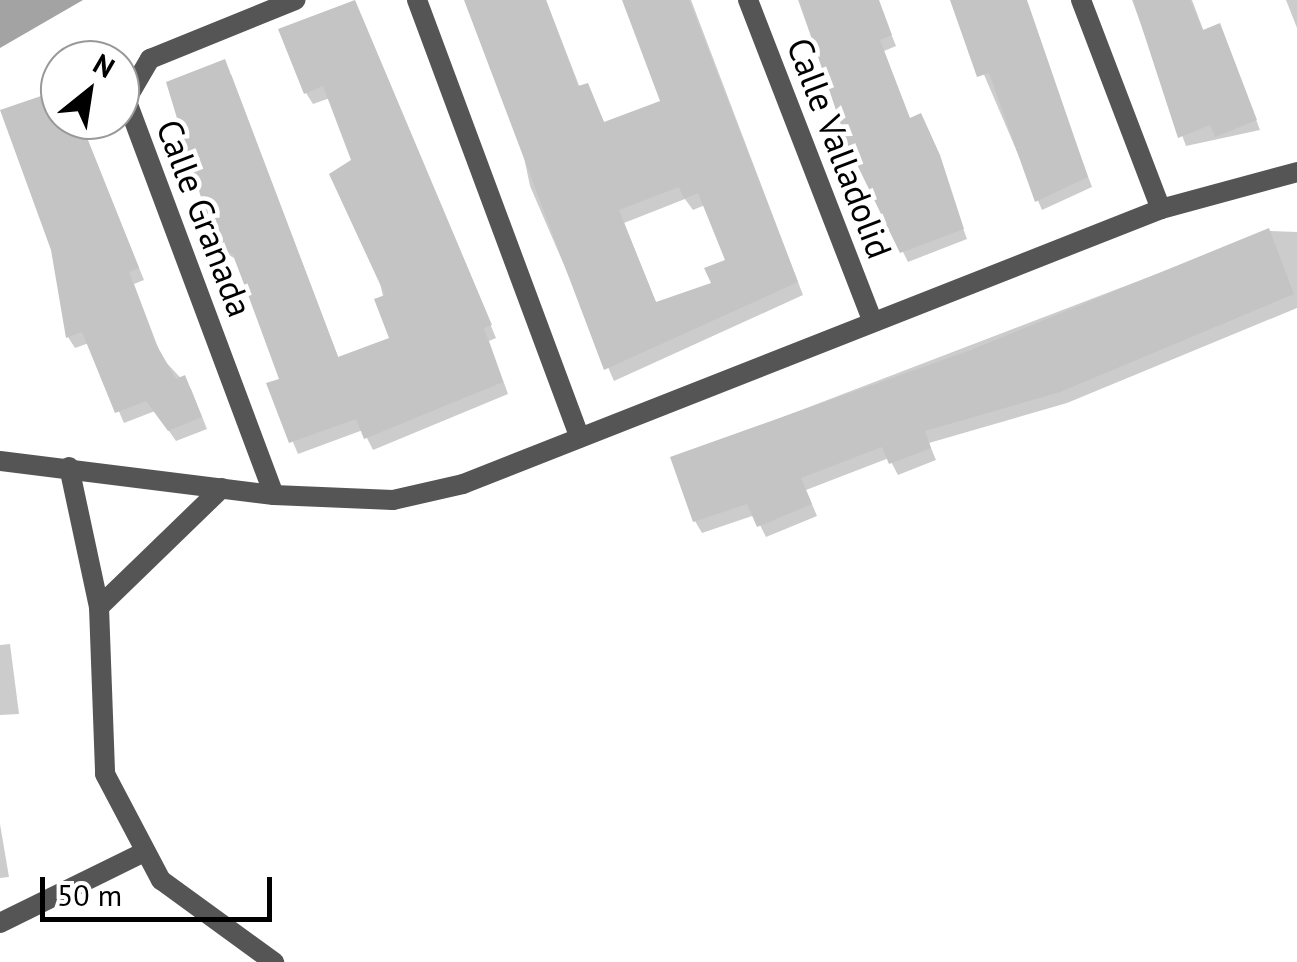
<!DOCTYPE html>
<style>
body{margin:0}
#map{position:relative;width:1297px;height:962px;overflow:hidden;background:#fff;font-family:"PT Sans",sans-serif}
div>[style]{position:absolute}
.water>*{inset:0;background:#a3a3a3}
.shadow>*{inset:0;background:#0003}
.building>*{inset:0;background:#c4c4c4}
.street>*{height:20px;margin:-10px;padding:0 10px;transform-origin:10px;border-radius:10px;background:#555}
span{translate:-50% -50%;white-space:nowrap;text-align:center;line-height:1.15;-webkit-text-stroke:9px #fff;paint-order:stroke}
.street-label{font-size:35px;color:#000}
.north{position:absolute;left:40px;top:40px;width:100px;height:100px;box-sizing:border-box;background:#fff;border:2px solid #999;border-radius:50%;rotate:30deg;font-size:28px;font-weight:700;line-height:40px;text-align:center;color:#000}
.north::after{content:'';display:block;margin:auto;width:35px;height:45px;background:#000;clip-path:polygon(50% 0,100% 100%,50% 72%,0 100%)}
.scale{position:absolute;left:40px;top:877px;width:232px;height:45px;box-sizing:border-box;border:5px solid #000;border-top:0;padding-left:12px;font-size:30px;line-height:35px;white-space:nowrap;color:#000;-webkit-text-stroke:8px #fff;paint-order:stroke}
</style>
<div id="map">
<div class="water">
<div style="clip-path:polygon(0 0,83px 0,0 48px)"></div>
</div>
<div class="shadow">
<div style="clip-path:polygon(evenodd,466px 0,546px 0,580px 88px,587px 86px,605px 124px,663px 103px,625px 0,691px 0,803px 295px,614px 381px,530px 186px,517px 124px,466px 0,685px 199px,693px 210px,705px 205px,728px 261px,714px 285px,657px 305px,624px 223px,685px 199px)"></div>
<div style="clip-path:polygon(798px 0,864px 0,884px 16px,896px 46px,884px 51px,910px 121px,926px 127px,967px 239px,908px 262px,850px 146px)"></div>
<div style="clip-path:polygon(952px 0,1022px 0,1092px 187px,1042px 210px)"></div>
<div style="clip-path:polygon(1132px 0,1192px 0,1204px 32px,1224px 35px,1260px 130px,1186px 146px)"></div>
<div style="clip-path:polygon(1286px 0,1297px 0,1297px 28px)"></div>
<div style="clip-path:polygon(361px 15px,496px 338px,489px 341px,508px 394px,373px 450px,363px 430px,298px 454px,269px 385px,282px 380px,234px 258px,219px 249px,231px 74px,339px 359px,392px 339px,354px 160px,330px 98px,313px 104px,306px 93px)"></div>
<div style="clip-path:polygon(42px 98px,84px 131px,144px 280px,134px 284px,162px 358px,191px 389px,207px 429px,176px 441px,155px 411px,124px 423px,89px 343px,75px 348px,68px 337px)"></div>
<div style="clip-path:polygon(1269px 231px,1297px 232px,1297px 308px,1067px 403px,929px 443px,936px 460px,898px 475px,889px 458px,806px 490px,817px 516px,766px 537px,755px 515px,702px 533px,695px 521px,673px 459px)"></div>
<div style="clip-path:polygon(10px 644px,19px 714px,0 715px,0 645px)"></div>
<div style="clip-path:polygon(0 824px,9px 877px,0 878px)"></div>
</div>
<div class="building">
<div style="clip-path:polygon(355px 0,492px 325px,484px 328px,503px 382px,364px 439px,356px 419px,289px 443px,266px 383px,279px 379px,233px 254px,217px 250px,166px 82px,225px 59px,338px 357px,389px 338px,374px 299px,385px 295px,329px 174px,351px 160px,323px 86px,304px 94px,278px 29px)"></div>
<div style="clip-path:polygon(evenodd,464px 0,546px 0,578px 86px,588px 83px,604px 122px,660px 101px,622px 0,689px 0,798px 282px,604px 370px,464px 0,679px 187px,684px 199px,698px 193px,725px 260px,704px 268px,711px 283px,656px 302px,619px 210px,679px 187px)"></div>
<div style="clip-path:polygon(799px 0,879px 0,892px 35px,880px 40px,910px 118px,921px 113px,940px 155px,964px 229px,900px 253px,848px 146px)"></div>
<div style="clip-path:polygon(950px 0,1027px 0,1088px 177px,1035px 202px,989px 73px,977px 77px)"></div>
<div style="clip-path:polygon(1133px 0,1190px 0,1203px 30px,1220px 23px,1257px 120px,1215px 137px,1210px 125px,1178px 138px)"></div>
<div style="clip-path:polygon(44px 95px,48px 109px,60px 105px,60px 120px,80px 120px,139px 268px,129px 272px,156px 344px,176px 379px,185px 375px,202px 417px,168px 431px,146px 401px,115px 413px,82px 332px,66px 338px,51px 250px,0 110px)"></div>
<div style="clip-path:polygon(1269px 228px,1294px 294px,1060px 392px,925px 431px,931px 448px,889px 464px,882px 447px,801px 478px,812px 504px,757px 527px,747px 504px,693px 522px,670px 457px,971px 350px)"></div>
</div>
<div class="street">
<div style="left:417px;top:0;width:467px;rotate:69.6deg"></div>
<div style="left:748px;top:0;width:343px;rotate:68.8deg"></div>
<div style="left:1081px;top:0;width:224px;rotate:69.1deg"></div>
<div style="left:0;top:461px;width:276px;rotate:7.1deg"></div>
<div style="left:274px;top:495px;width:119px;rotate:2.4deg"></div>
<div style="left:393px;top:500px;width:72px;rotate:-12.9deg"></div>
<div style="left:463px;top:484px;width:750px;rotate:-21.5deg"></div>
<div style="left:1161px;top:209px;width:141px;rotate:-15.2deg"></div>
<div style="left:69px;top:467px;width:143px;rotate:77.9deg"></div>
<div style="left:99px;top:607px;width:167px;rotate:87.9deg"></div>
<div style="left:105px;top:774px;width:120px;rotate:62.2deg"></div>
<div style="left:161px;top:880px;width:140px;rotate:36deg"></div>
<div style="left:274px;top:495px;width:422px;rotate:-110.5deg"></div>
<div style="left:126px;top:100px;width:48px;rotate:-59.7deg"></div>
<div style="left:150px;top:59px;width:157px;rotate:-22.1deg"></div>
<div style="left:99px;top:607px;width:171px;rotate:-44.1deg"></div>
<div style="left:0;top:923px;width:156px;rotate:-26.2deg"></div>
</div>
<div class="street-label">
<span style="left:840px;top:148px;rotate:69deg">Calle Valladolid</span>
<span style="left:205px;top:218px;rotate:69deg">Calle Granada</span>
</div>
<div class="north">N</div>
<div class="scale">50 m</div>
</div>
